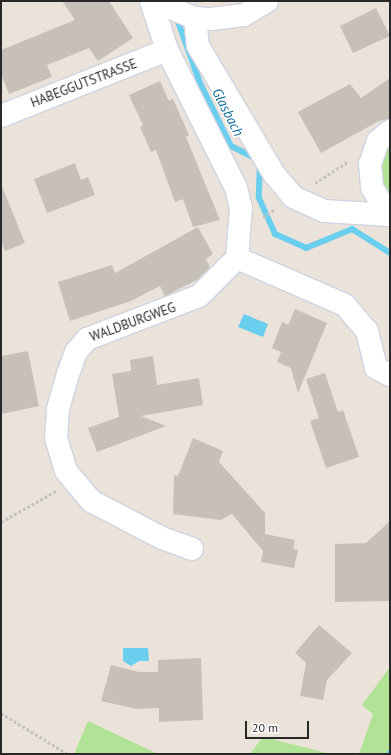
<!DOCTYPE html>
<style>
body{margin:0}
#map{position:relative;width:391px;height:755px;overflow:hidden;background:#ebe3d9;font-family:"PT Sans",sans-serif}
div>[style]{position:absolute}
.green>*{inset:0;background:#b0e395}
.water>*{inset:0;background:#6aceef}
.stream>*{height:6px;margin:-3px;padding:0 3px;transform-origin:3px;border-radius:3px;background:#6aceef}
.building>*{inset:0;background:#c6c0b9}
.path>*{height:2.5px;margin-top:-1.25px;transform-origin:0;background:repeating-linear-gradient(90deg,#c3c3c3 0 3px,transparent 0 5px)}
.roads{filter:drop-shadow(1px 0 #cfd3e2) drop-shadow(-1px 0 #cfd3e2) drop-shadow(0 1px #cfd3e2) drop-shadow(0 -1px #cfd3e2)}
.minor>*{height:22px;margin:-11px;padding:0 11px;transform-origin:11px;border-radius:11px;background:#fff}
span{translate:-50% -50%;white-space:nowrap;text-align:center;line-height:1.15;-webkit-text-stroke:3.5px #fff;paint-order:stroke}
.street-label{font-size:13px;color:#282828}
.water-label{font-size:14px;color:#0c6a98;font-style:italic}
.frame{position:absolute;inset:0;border:2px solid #282828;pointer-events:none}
.scale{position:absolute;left:245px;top:721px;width:64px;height:18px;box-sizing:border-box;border:2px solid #282828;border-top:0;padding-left:5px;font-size:12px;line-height:14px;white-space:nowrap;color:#282828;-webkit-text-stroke:3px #fff;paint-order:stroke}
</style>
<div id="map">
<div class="green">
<div style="clip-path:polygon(390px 134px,390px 209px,375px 154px)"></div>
<div style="clip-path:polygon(390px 667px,390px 754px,359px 754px,373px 714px,362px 705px)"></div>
<div style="clip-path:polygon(88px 721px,158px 754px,74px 754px)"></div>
<div style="clip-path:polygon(263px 737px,331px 754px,250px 754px)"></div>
</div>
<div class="water">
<div style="clip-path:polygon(244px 314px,268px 324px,263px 337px,238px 327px)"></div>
<div style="clip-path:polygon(123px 648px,148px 648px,149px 661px,139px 661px,131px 666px,123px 661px)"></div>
</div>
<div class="stream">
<div style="left:176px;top:16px;width:71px;rotate:70.3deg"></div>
<div style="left:200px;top:83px;width:70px;rotate:63.8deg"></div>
<div style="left:231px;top:146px;width:33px;rotate:27deg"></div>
<div style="left:260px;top:161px;width:37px;rotate:92deg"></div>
<div style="left:259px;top:198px;width:39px;rotate:66deg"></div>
<div style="left:275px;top:234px;width:34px;rotate:24deg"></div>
<div style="left:306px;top:248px;width:50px;rotate:-22.4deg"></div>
<div style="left:352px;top:229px;width:45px;rotate:32.3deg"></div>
<div style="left:389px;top:754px;width:1px;rotate:-45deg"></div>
</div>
<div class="building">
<div style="clip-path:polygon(62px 1px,109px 1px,133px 38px,98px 61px,89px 48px,47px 65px,52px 77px,9px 94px,1px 74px,1px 50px,75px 20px)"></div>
<div style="clip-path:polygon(376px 8px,390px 36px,353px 53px,340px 26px)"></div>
<div style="clip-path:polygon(390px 78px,390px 119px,379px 121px,321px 153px,298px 112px,350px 84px,361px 98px)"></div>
<div style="clip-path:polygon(160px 81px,169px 101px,173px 99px,189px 135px,186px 137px,220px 220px,193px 227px,183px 199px,175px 202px,156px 150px,151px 152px,140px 127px,143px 125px,129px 95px)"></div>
<div style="clip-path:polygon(75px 163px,81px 180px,88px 177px,95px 195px,47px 213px,34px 179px)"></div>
<div style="clip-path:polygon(1px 184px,25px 243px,5px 251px,1px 240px)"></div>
<div style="clip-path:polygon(198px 227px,213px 254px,206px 259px,210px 267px,197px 280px,165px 296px,160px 286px,131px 301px,70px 321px,58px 282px,112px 265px,115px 273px)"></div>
<div style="clip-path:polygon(295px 309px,327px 323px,298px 393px,291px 368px,277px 362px,281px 352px,272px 348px,282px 322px,288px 325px)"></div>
<div style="clip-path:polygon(28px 351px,39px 406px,1px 414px,1px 356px)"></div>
<div style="clip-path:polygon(153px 356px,157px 385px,199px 378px,203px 405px,141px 416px,166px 426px,97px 452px,88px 428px,119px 417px,112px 374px,131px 371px,130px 360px)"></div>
<div style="clip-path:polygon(325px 373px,338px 412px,343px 410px,359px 457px,326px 468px,310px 421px,319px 418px,306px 379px)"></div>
<div style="clip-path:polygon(193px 438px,223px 451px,219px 462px,265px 513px,265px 534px,295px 540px,293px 549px,298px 550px,294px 568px,261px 562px,263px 551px,232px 514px,221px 520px,173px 514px,174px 475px,178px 476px)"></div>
<div style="clip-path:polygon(390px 521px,390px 601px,335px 602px,335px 544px,366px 543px)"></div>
<div style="clip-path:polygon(319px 625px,352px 653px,327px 680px,323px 700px,300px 696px,306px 663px,295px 653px)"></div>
<div style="clip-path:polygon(201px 658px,203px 720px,159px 722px,159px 708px,137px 709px,101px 701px,111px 665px,139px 672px,158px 672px,158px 660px)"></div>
</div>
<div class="path">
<div style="left:315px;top:183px;width:40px;rotate:-32.9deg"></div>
<div style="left:263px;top:217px;width:14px;rotate:-34deg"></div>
<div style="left:1px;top:522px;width:63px;rotate:-29.4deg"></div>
<div style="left:1px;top:713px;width:79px;rotate:31.5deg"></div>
</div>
<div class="roads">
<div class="minor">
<div style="left:151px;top:1px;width:52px;rotate:71.9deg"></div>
<div style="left:167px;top:50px;width:154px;rotate:63.4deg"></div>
<div style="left:236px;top:188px;width:21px;rotate:76deg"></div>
<div style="left:241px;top:208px;width:50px;rotate:94.6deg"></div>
<div style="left:237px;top:258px;width:54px;rotate:135deg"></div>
<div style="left:199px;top:296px;width:120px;rotate:159deg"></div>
<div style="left:87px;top:339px;width:17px;rotate:130deg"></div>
<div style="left:76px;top:352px;width:23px;rotate:110deg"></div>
<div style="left:68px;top:374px;width:37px;rotate:106deg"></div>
<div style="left:58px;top:410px;width:28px;rotate:94deg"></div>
<div style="left:56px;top:438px;width:34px;rotate:73deg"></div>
<div style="left:66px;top:471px;width:39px;rotate:50deg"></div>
<div style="left:91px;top:501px;width:80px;rotate:27.5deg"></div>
<div style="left:162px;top:538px;width:32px;rotate:20deg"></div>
<div style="left:153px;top:1px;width:45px;rotate:22deg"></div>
<div style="left:195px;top:18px;width:16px;rotate:4deg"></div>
<div style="left:211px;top:19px;width:33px;rotate:-7deg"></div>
<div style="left:244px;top:15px;width:27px;rotate:-31deg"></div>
<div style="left:195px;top:18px;width:28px;rotate:84deg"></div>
<div style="left:198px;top:46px;width:149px;rotate:59.3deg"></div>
<div style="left:274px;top:174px;width:30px;rotate:50deg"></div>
<div style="left:293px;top:197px;width:34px;rotate:24deg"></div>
<div style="left:324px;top:211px;width:66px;rotate:3.5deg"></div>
<div style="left:1px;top:116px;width:179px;rotate:-21.7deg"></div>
<div style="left:388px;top:215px;width:32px;rotate:-120deg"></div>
<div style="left:372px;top:187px;width:23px;rotate:-95deg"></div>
<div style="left:370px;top:164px;width:24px;rotate:-71deg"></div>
<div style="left:378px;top:141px;width:16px;rotate:-40deg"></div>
<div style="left:237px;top:258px;width:118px;rotate:23.5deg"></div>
<div style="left:345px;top:305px;width:34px;rotate:50deg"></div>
<div style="left:367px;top:331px;width:38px;rotate:76deg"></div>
<div style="left:376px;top:368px;width:16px;rotate:27deg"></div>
</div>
</div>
<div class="street-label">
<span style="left:84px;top:84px;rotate:-21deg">HABEGGUTSTRASSE</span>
<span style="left:133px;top:323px;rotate:-20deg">WALDBURGWEG</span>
</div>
<div class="water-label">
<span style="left:228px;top:112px;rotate:63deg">Glasbach</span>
</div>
<div class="frame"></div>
<div class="scale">20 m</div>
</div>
